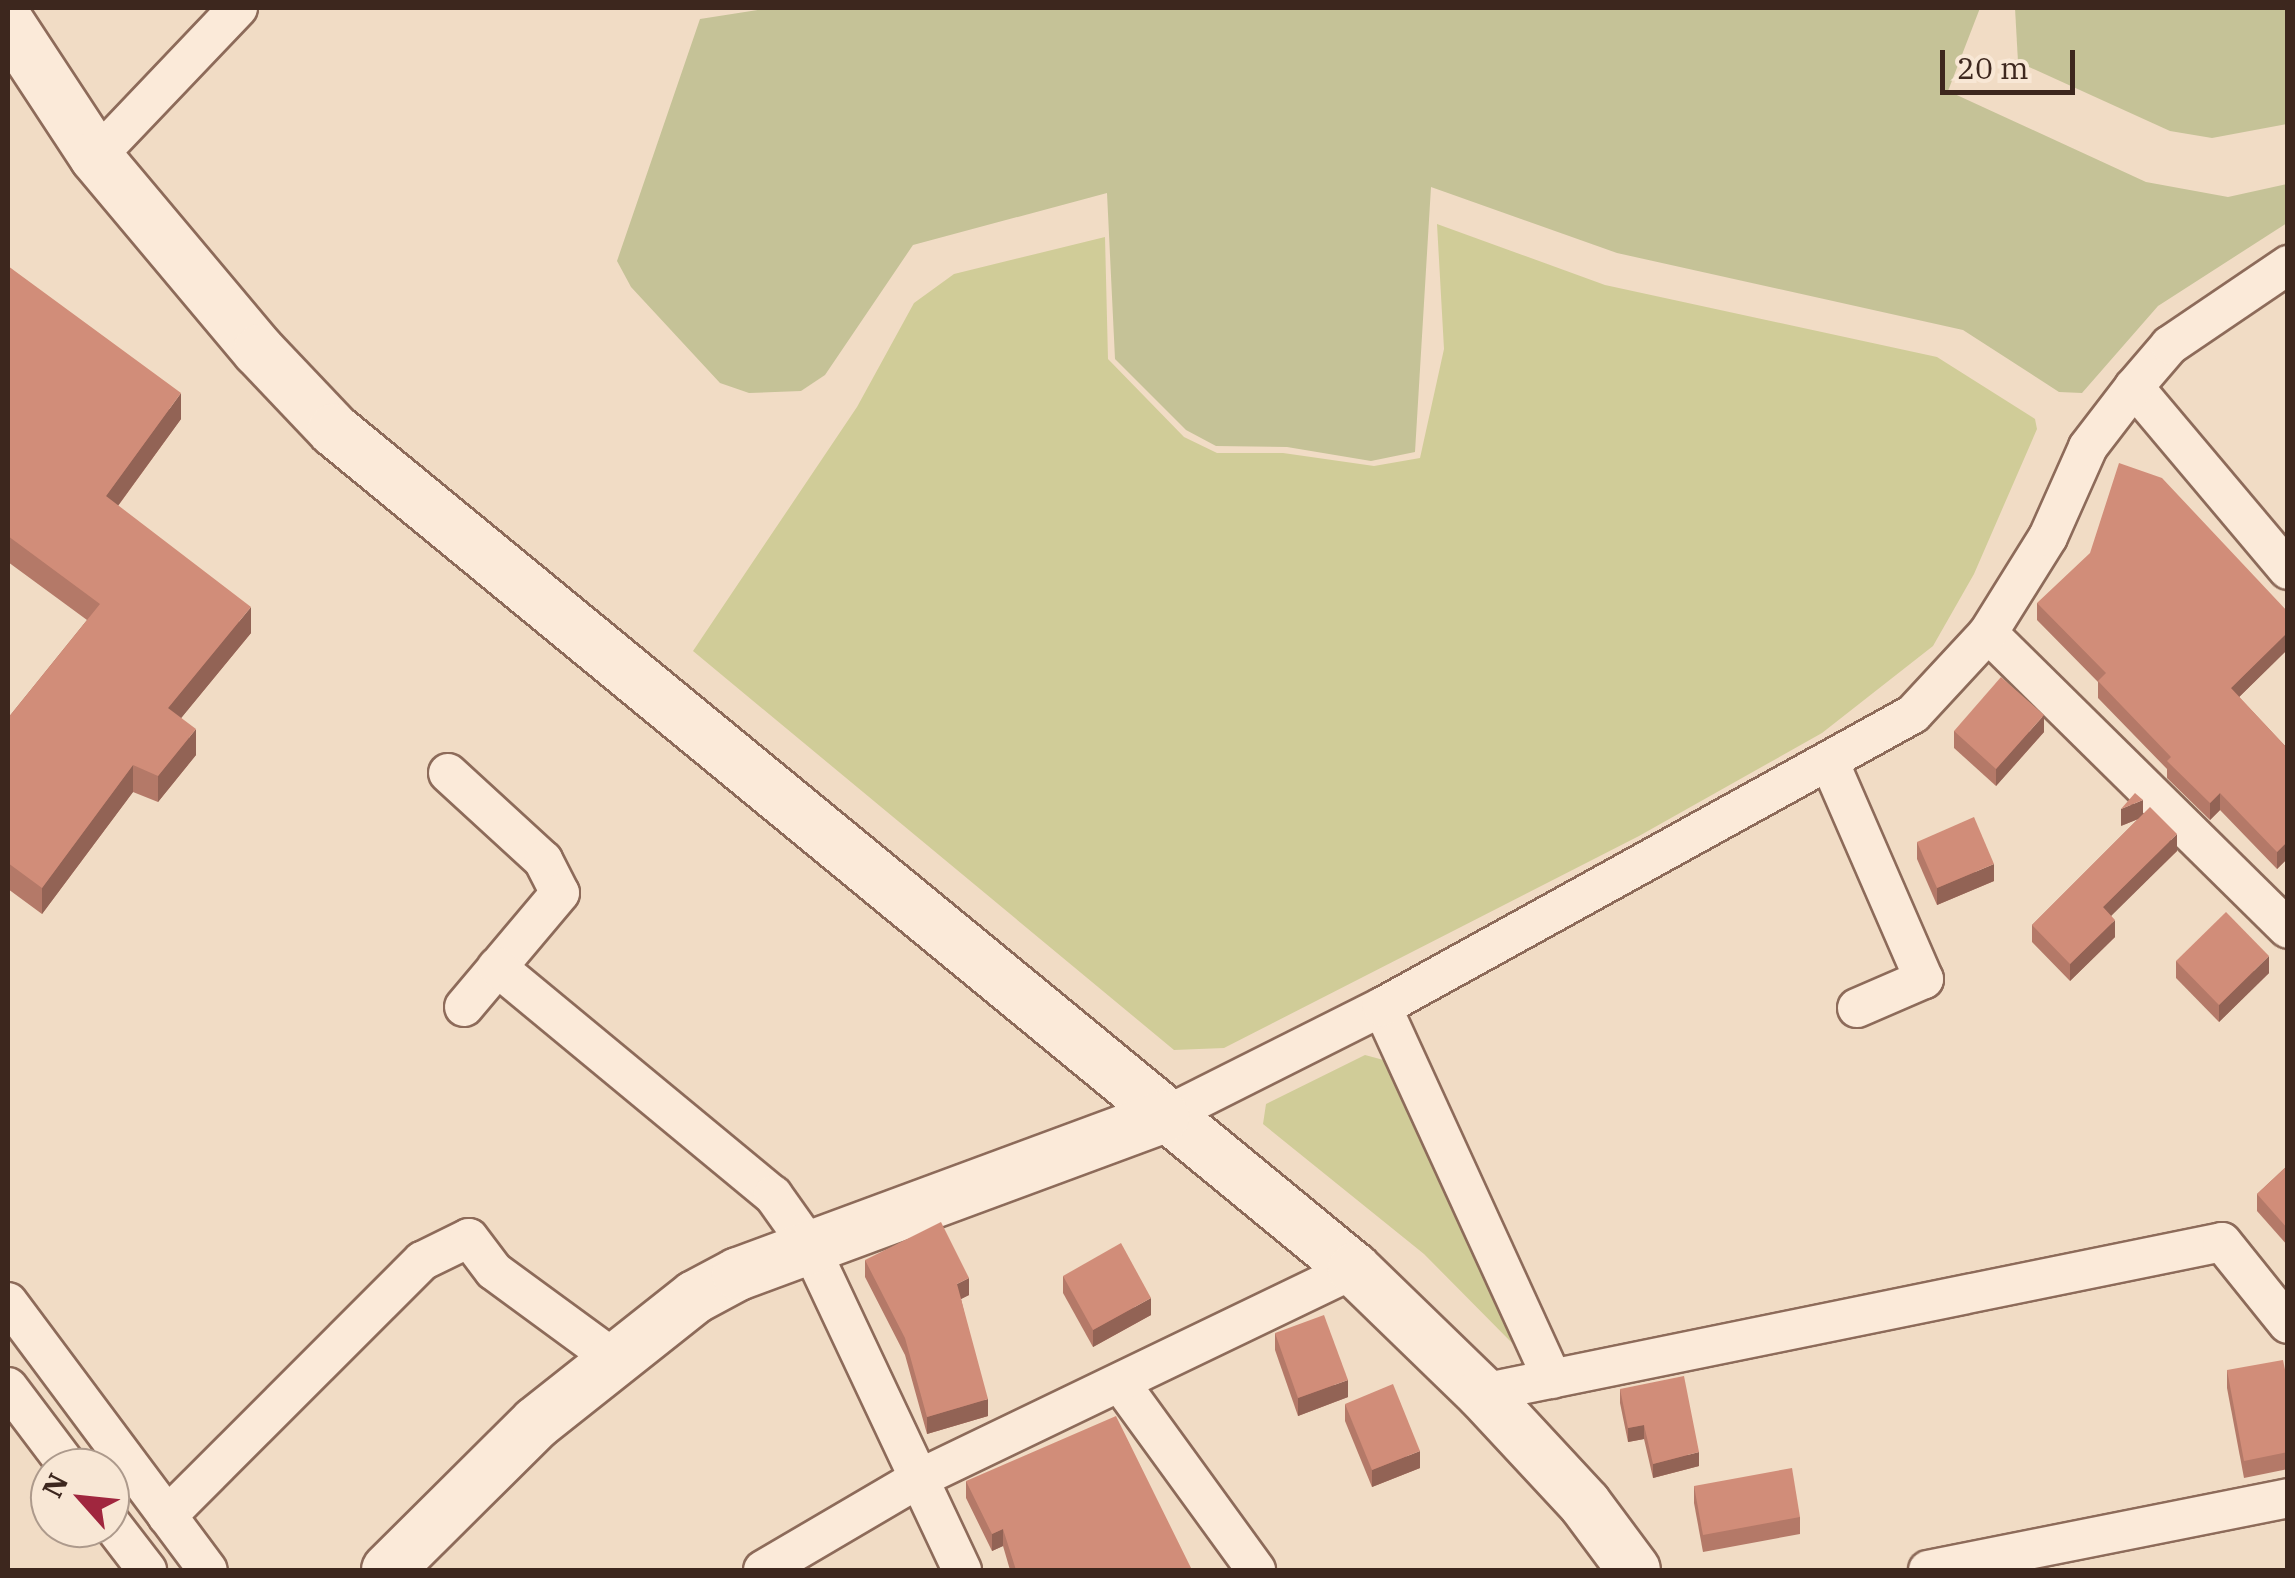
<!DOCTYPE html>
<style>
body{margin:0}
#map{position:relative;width:2295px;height:1578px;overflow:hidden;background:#f1dcc5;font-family:"IBM Plex Serif",serif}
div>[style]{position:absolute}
.green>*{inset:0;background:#d0cc98}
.cemetery>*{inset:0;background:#c5c297}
.roads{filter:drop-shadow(2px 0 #8d6b5a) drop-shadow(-2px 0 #8d6b5a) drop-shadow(0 2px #8d6b5a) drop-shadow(0 -2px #8d6b5a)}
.street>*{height:38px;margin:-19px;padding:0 19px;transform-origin:19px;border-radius:19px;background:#fbead9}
.secondary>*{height:52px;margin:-26px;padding:0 26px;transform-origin:26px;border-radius:26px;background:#fbead9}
.wall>*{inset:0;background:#b47968}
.shaded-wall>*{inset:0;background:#926355}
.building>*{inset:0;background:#d18d79}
span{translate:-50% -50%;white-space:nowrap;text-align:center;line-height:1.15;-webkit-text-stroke:10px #f8e7d5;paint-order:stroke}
.frame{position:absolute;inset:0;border:10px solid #3d271e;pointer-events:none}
.north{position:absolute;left:30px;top:1448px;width:100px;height:100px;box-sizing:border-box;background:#f8e7d5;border:2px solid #ad9a8c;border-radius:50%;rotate:297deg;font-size:28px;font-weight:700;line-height:40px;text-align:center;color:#3d271e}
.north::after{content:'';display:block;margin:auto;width:35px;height:45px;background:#a0263e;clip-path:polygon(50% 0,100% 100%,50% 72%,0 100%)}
.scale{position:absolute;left:1940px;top:50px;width:135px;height:45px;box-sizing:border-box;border:5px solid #3d271e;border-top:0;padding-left:12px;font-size:30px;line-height:35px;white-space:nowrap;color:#3d271e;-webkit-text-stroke:8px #f8e7d5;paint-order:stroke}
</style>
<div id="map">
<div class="green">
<div style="clip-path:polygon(1437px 224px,1605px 285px,1937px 357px,2035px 419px,2037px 429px,1974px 574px,1933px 646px,1822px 733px,1639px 836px,1224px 1048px,1174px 1050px,693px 651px,857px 407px,914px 303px,954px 274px,1105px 237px,1108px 359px,1184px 437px,1217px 453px,1283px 453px,1374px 466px,1420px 458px,1444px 349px)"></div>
<div style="clip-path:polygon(1365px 1055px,1391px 1062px,1517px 1348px,1424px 1254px,1263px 1124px,1266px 1104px)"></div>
</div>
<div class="cemetery">
<div style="clip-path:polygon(770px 8px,1980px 8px,1948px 91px,2146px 182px,2228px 197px,2287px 184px,2287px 223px,2158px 306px,2082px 393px,2059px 392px,1963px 330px,1617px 253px,1431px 187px,1415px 452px,1371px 461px,1287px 447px,1216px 446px,1186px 430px,1115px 359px,1107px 193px,913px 245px,825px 375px,801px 391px,749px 393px,720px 383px,631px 287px,617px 261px,700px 19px)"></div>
<div style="clip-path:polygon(2288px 8px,2287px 124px,2212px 138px,2170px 131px,2018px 62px,2015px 8px)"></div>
</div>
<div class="roads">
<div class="street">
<div style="left:96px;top:157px;width:206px;rotate:-46.4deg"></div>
<div style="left:2134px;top:387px;width:239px;rotate:49.9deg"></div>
<div style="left:1988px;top:633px;width:421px;rotate:44.6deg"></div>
<div style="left:1829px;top:761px;width:238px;rotate:66.5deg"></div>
<div style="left:1924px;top:979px;width:73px;rotate:156.6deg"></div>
<div style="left:448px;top:773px;width:129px;rotate:42.5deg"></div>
<div style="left:543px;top:860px;width:37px;rotate:63deg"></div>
<div style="left:560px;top:893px;width:149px;rotate:130.1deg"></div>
<div style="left:497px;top:967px;width:358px;rotate:39.6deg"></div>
<div style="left:773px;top:1195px;width:64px;rotate:54.6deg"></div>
<div style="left:810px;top:1247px;width:357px;rotate:64.8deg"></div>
<div style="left:1382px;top:1007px;width:409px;rotate:65.4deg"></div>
<div style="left:1163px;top:1117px;width:245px;rotate:-26.7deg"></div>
<div style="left:1382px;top:1007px;width:606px;rotate:-28.89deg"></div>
<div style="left:1913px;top:714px;width:110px;rotate:-47.2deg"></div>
<div style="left:1988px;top:633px;width:113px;rotate:-58deg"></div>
<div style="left:2048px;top:537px;width:98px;rotate:-66deg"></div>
<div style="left:2088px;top:447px;width:76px;rotate:-52.5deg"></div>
<div style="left:2134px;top:387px;width:55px;rotate:-49.4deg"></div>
<div style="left:2170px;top:345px;width:143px;rotate:-34.1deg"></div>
<div style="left:8px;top:1302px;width:334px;rotate:53.3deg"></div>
<div style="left:1121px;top:1384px;width:230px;rotate:54deg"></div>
<div style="left:8px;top:1387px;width:101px;rotate:53deg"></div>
<div style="left:1482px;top:1393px;width:755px;rotate:-11.53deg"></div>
<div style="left:2222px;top:1242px;width:105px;rotate:51.2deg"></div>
<div style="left:167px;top:1516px;width:361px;rotate:-45deg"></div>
<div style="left:422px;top:1261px;width:52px;rotate:-26.1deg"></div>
<div style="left:469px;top:1238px;width:41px;rotate:52.9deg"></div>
<div style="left:494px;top:1271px;width:147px;rotate:36.2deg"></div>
<div style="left:110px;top:1522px;width:61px;rotate:52.4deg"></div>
<div style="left:763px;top:1570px;width:180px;rotate:-30.4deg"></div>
<div style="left:918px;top:1479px;width:484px;rotate:-25.7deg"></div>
<div style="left:1928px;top:1570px;width:367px;rotate:-11.3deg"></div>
</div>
<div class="secondary">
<div style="left:8px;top:23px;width:160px;rotate:56.7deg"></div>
<div style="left:96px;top:157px;width:253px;rotate:50deg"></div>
<div style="left:259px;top:351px;width:109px;rotate:46.5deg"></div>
<div style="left:334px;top:430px;width:1321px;rotate:39.44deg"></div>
<div style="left:1354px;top:1269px;width:178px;rotate:44.1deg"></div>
<div style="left:1482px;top:1393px;width:151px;rotate:47.1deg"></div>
<div style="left:1585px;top:1504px;width:82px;rotate:53.4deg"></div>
<div style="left:388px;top:1570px;width:209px;rotate:-44.8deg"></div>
<div style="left:536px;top:1423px;width:203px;rotate:-38.4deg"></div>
<div style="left:695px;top:1297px;width:49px;rotate:-28.1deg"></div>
<div style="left:738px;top:1274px;width:453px;rotate:-20.3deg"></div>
</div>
</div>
<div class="wall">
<div style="clip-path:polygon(8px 266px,181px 419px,118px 506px,251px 633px,181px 718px,196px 755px,158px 802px,133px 792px,42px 914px,8px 889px,8px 718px,87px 620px,8px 562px)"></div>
<div style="clip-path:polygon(2037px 603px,2288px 612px,2288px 649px,2239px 697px,2288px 749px,2288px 858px,2277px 869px,2220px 810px,2210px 820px,2167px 778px,2167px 769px,2098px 698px,2098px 682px,2037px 620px)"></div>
<div style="clip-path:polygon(1954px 731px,2044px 732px,1996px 786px,1954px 748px)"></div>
<div style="clip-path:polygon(2143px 814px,2177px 851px,2111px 915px,2115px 937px,2070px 981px,2032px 942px,2032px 925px,2138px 819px,2121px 826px)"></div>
<div style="clip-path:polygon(1917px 842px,1994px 881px,1937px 905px,1917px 859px)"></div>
<div style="clip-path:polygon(2176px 961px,2269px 973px,2219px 1022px,2176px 978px)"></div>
<div style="clip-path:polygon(2288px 1165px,2288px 1246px,2257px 1211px,2257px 1194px)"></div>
<div style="clip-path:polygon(865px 1260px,969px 1295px,961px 1299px,988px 1416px,927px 1434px,905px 1355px,865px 1277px)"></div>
<div style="clip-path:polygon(1063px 1276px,1151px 1315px,1093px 1347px,1063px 1293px)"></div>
<div style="clip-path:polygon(1275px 1333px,1348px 1397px,1298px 1416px,1275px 1350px)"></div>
<div style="clip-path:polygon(2227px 1370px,2288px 1384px,2288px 1469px,2244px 1478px,2227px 1388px)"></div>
<div style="clip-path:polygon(1620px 1389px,1699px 1466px,1653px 1478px,1644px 1439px,1628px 1442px,1620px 1403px)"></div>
<div style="clip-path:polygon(1345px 1404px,1420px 1468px,1372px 1487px,1345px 1421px)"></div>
<div style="clip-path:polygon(966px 1481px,1192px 1570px,1010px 1570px,1003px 1546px,992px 1551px,966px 1498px)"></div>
<div style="clip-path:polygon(1694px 1486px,1800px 1517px,1800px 1534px,1703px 1552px,1694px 1503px)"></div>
</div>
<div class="shaded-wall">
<div style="clip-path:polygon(181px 393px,181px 419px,106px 522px,106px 496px)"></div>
<div style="clip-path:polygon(251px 607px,251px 633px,168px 734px,168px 708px)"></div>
<div style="clip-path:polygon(2288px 632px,2288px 649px,2231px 705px,2231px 688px)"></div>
<div style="clip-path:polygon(2044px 715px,2044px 732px,1996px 786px,1996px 769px)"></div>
<div style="clip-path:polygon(196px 729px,196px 755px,158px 802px,158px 776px)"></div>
<div style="clip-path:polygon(133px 765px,133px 792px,42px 914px,42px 888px)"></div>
<div style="clip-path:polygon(2220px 793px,2220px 810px,2210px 820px,2210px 803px)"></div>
<div style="clip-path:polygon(2143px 800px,2143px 817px,2121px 826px,2121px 809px)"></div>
<div style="clip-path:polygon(2177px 834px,2177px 851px,2103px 924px,2103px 907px)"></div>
<div style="clip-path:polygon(2288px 841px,2288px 858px,2277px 869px,2277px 852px)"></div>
<div style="clip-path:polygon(1994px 864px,1994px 881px,1937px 905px,1937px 888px)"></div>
<div style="clip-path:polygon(2115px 920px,2115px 937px,2070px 981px,2070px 964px)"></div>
<div style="clip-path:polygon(2269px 956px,2269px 973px,2219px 1022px,2219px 1005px)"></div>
<div style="clip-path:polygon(969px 1278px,969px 1295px,957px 1301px,957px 1284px)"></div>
<div style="clip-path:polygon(1151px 1298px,1151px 1315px,1093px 1347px,1093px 1330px)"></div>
<div style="clip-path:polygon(1348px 1380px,1348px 1397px,1298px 1416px,1298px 1398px)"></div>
<div style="clip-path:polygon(988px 1399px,988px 1416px,927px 1434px,927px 1417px)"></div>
<div style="clip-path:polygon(1644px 1425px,1644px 1439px,1628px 1442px,1628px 1428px)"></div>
<div style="clip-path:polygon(1420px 1451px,1420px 1468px,1372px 1487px,1372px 1470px)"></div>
<div style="clip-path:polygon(1699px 1452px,1699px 1466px,1653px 1478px,1653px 1464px)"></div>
<div style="clip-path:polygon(1003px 1529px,1003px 1546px,992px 1551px,992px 1534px)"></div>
</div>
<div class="building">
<div style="clip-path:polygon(8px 266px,181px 393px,106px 496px,251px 607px,168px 708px,196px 729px,158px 776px,133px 765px,42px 888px,8px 863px,8px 718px,100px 604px,8px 536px)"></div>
<div style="clip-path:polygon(2119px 463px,2162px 478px,2288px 612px,2288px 632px,2231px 688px,2288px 749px,2288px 841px,2277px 852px,2220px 793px,2210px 803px,2167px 761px,2171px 757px,2098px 681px,2106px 673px,2037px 603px,2090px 553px)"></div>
<div style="clip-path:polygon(2001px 677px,2044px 715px,1996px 769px,1954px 731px)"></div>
<div style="clip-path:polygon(2135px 793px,2143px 800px,2121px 809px)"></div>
<div style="clip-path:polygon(2150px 807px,2177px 834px,2103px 907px,2115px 920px,2070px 964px,2032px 925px)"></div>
<div style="clip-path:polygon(1974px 817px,1994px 864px,1937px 888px,1917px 842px)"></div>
<div style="clip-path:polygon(2226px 912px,2269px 956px,2219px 1005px,2176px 961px)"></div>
<div style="clip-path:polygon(2288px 1165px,2288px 1229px,2257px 1194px)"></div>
<div style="clip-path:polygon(941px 1222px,969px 1278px,957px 1284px,988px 1399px,927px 1417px,905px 1338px,865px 1260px)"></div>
<div style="clip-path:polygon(1121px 1243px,1151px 1298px,1093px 1330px,1063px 1276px)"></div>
<div style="clip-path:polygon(1324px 1315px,1348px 1380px,1298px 1398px,1275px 1333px)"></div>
<div style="clip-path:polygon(2283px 1360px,2288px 1384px,2288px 1452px,2244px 1461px,2227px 1370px)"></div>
<div style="clip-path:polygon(1684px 1376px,1699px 1452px,1653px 1464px,1644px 1425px,1628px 1428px,1620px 1389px)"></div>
<div style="clip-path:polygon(1393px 1384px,1420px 1451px,1372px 1470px,1345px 1404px)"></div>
<div style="clip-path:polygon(1116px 1416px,1192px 1570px,1016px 1570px,1003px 1529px,992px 1534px,966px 1481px)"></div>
<div style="clip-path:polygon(1792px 1468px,1800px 1517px,1703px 1535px,1694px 1486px)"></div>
</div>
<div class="frame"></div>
<div class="north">N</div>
<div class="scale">20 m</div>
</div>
